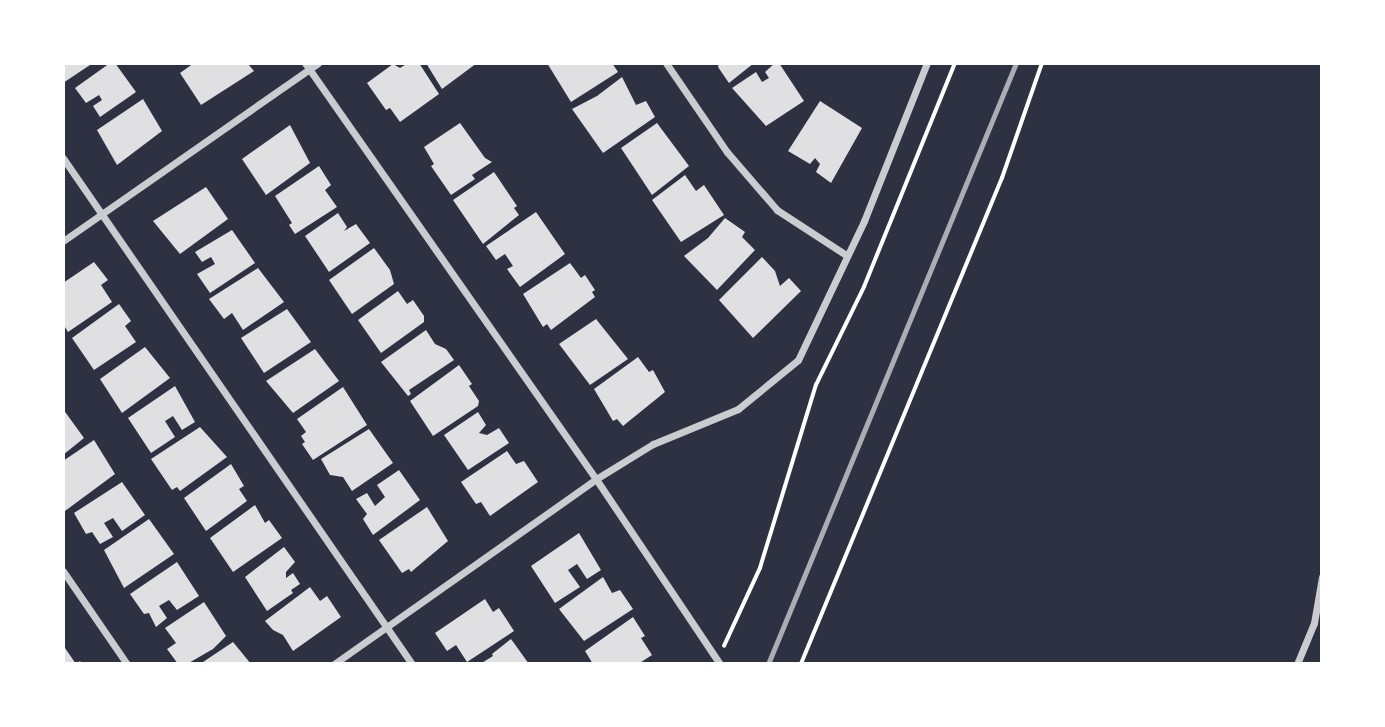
<!DOCTYPE html>
<style>
body{margin:0}
#map{position:relative;width:1385px;height:727px;overflow:hidden;background:#2d3142;font-family:"Work Sans",sans-serif}
div>[style]{position:absolute}
.building>*{inset:0;background:#e0e0e3}
.path>*{height:3.5px;margin:-1.75px;padding:0 1.75px;transform-origin:1.75px;border-radius:1.75px;background:#fff}
.minor>*{height:7px;margin:-3.5px;padding:0 3.5px;transform-origin:3.5px;border-radius:3.5px;background:#caccd0}
.rail>*{height:5px;margin:-2.5px;padding:0 2.5px;transform-origin:2.5px;border-radius:2.5px;background:#abadb3}
span{translate:-50% -50%;white-space:nowrap;text-align:center;line-height:1.15;-webkit-text-stroke:5px #fff;paint-order:stroke}
.frame{position:absolute;inset:0;border:65px solid #fff;pointer-events:none}
</style>
<div id="map">
<div class="building">
<div style="clip-path:polygon(63px 63px,93px 63px,63px 83px)"></div>
<div style="clip-path:polygon(110px 63px,115px 63px,136px 92px,100px 117px,93px 106px,102px 100px,99px 95px,86px 103px,75px 88px)"></div>
<div style="clip-path:polygon(194px 63px,247px 63px,254px 71px,201px 105px,180px 73px)"></div>
<div style="clip-path:polygon(408px 63px,419px 63px,439px 94px,400px 122px,390px 108px,386px 110px,367px 83px,393px 64px,400px 68px)"></div>
<div style="clip-path:polygon(426px 63px,477px 63px,442px 89px)"></div>
<div style="clip-path:polygon(547px 63px,612px 63px,618px 72px,571px 102px)"></div>
<div style="clip-path:polygon(719px 63px,754px 63px,729px 83px,718px 67px)"></div>
<div style="clip-path:polygon(775px 63px,779px 63px,804px 101px,766px 126px,732px 88px,756px 72px,762px 82px,769px 78px,765px 72px)"></div>
<div style="clip-path:polygon(622px 77px,636px 105px,646px 101px,655px 117px,603px 153px,572px 109px,597px 96px)"></div>
<div style="clip-path:polygon(143px 99px,162px 131px,117px 165px,97px 130px)"></div>
<div style="clip-path:polygon(820px 101px,862px 128px,831px 183px,816px 172px,820px 164px,815px 158px,810px 164px,788px 151px)"></div>
<div style="clip-path:polygon(460px 123px,485px 158px,492px 162px,472px 175px,475px 179px,451px 195px,431px 166px,434px 164px,424px 147px)"></div>
<div style="clip-path:polygon(657px 123px,689px 166px,652px 195px,621px 148px)"></div>
<div style="clip-path:polygon(290px 125px,310px 163px,266px 195px,242px 159px)"></div>
<div style="clip-path:polygon(319px 166px,331px 185px,325px 190px,337px 207px,295px 234px,289px 225px,292px 223px,275px 196px)"></div>
<div style="clip-path:polygon(494px 172px,517px 206px,514px 208px,519px 215px,483px 244px,453px 200px)"></div>
<div style="clip-path:polygon(685px 175px,696px 191px,704px 185px,724px 215px,681px 242px,652px 200px)"></div>
<div style="clip-path:polygon(206px 187px,228px 219px,180px 254px,153px 221px)"></div>
<div style="clip-path:polygon(536px 212px,565px 254px,520px 287px,507px 269px,513px 266px,505px 254px,496px 260px,486px 246px)"></div>
<div style="clip-path:polygon(338px 213px,347px 227px,344px 231px,356px 224px,370px 243px,329px 272px,305px 236px)"></div>
<div style="clip-path:polygon(725px 218px,745px 232px,742px 237px,755px 250px,717px 290px,684px 256px,708px 238px)"></div>
<div style="clip-path:polygon(232px 230px,255px 263px,210px 293px,197px 274px,215px 264px,211px 257px,202px 262px,195px 252px)"></div>
<div style="clip-path:polygon(374px 248px,390px 270px,394px 284px,352px 314px,329px 280px)"></div>
<div style="clip-path:polygon(762px 257px,775px 271px,780px 286px,789px 278px,801px 291px,753px 338px,719px 300px)"></div>
<div style="clip-path:polygon(94px 262px,108px 280px,101px 285px,112px 302px,68px 332px,63px 324px,63px 283px)"></div>
<div style="clip-path:polygon(570px 263px,581px 278px,585px 275px,595px 290px,592px 292px,595px 297px,551px 330px,547px 324px,543px 327px,523px 294px)"></div>
<div style="clip-path:polygon(258px 268px,284px 302px,243px 330px,232px 313px,224px 319px,209px 299px)"></div>
<div style="clip-path:polygon(398px 291px,407px 304px,413px 300px,424px 316px,424px 322px,381px 353px,358px 320px)"></div>
<div style="clip-path:polygon(119px 304px,131px 321px,125px 326px,136px 342px,94px 370px,72px 338px)"></div>
<div style="clip-path:polygon(287px 309px,311px 342px,264px 373px,241px 338px)"></div>
<div style="clip-path:polygon(596px 319px,628px 359px,590px 385px,559px 344px)"></div>
<div style="clip-path:polygon(426px 330px,435px 344px,446px 349px,454px 360px,409px 390px,411px 394px,408px 396px,381px 362px)"></div>
<div style="clip-path:polygon(145px 347px,170px 378px,122px 413px,100px 379px)"></div>
<div style="clip-path:polygon(315px 349px,339px 381px,293px 413px,266px 381px)"></div>
<div style="clip-path:polygon(638px 357px,649px 372px,653px 370px,665px 392px,623px 426px,617px 419px,613px 421px,594px 389px)"></div>
<div style="clip-path:polygon(459px 365px,472px 384px,469px 386px,479px 401px,478px 406px,433px 436px,410px 401px)"></div>
<div style="clip-path:polygon(175px 386px,195px 422px,182px 430px,173px 416px,165px 421px,175px 437px,151px 453px,128px 418px)"></div>
<div style="clip-path:polygon(343px 387px,367px 425px,313px 460px,302px 444px,305px 442px,301px 436px,306px 432px,297px 419px)"></div>
<div style="clip-path:polygon(63px 409px,84px 438px,63px 455px)"></div>
<div style="clip-path:polygon(478px 412px,486px 425px,479px 433px,487px 435px,499px 428px,509px 443px,468px 470px,444px 435px)"></div>
<div style="clip-path:polygon(200px 427px,227px 457px,180px 491px,177px 487px,172px 490px,151px 459px)"></div>
<div style="clip-path:polygon(369px 429px,393px 463px,352px 491px,343px 477px,330px 475px,321px 459px)"></div>
<div style="clip-path:polygon(94px 440px,115px 474px,65px 511px,63px 461px)"></div>
<div style="clip-path:polygon(507px 451px,516px 464px,524px 461px,538px 482px,490px 516px,481px 502px,476px 504px,461px 482px)"></div>
<div style="clip-path:polygon(231px 464px,244px 486px,239px 489px,247px 501px,206px 531px,184px 498px)"></div>
<div style="clip-path:polygon(399px 470px,420px 500px,373px 535px,363px 519px,367px 514px,356px 499px,367px 493px,375px 506px,385px 497px,377px 485px)"></div>
<div style="clip-path:polygon(122px 482px,145px 515px,122px 531px,113px 518px,104px 523px,113px 537px,100px 544px,92px 532px,86px 534px,74px 513px)"></div>
<div style="clip-path:polygon(255px 505px,265px 523px,269px 520px,282px 538px,233px 572px,210px 538px)"></div>
<div style="clip-path:polygon(427px 507px,448px 541px,411px 572px,409px 569px,402px 573px,379px 540px)"></div>
<div style="clip-path:polygon(149px 519px,174px 554px,124px 588px,104px 550px)"></div>
<div style="clip-path:polygon(579px 533px,601px 570px,587px 579px,577px 564px,568px 570px,580px 587px,555px 603px,531px 566px)"></div>
<div style="clip-path:polygon(284px 547px,295px 562px,286px 572px,286px 578px,293px 573px,300px 584px,291px 590px,293px 593px,267px 611px,245px 577px)"></div>
<div style="clip-path:polygon(177px 562px,199px 596px,177px 610px,169px 600px,159px 606px,167px 618px,156px 627px,149px 613px,144px 614px,130px 594px)"></div>
<div style="clip-path:polygon(603px 577px,612px 593px,620px 590px,633px 609px,584px 641px,559px 609px)"></div>
<div style="clip-path:polygon(310px 587px,320px 601px,327px 596px,341px 617px,293px 651px,283px 635px,273px 630px,265px 621px)"></div>
<div style="clip-path:polygon(485px 599px,493px 612px,499px 608px,514px 631px,467px 662px,456px 645px,447px 651px,435px 633px)"></div>
<div style="clip-path:polygon(204px 602px,226px 636px,213px 649px,187px 664px,178px 664px,167px 649px,176px 643px,165px 628px)"></div>
<div style="clip-path:polygon(633px 617px,645px 636px,641px 638px,652px 655px,638px 664px,593px 664px,585px 651px)"></div>
<div style="clip-path:polygon(511px 639px,529px 664px,480px 664px,493px 656px,492px 654px)"></div>
<div style="clip-path:polygon(233px 642px,251px 664px,200px 664px)"></div>
<div style="clip-path:polygon(65px 648px,76px 664px,80px 661px,82px 664px,63px 664px)"></div>
</div>
<div class="path">
<div style="left:724px;top:646px;width:86px;rotate:-65.2deg"></div>
<div style="left:760px;top:568px;width:191px;rotate:-73deg"></div>
<div style="left:816px;top:385px;width:109px;rotate:-63.9deg"></div>
<div style="left:864px;top:287px;width:242px;rotate:-67.9deg"></div>
<div style="left:801px;top:664px;width:526px;rotate:-67.53deg"></div>
<div style="left:1002px;top:178px;width:122px;rotate:-70.8deg"></div>
</div>
<div class="minor">
<div style="left:305px;top:63px;width:508px;rotate:55.03deg"></div>
<div style="left:596px;top:479px;width:223px;rotate:56.2deg"></div>
<div style="left:666px;top:63px;width:108px;rotate:55.6deg"></div>
<div style="left:727px;top:152px;width:77px;rotate:49.2deg"></div>
<div style="left:777px;top:210px;width:82px;rotate:33.1deg"></div>
<div style="left:63px;top:158px;width:615px;rotate:55.41deg"></div>
<div style="left:63px;top:241px;width:311px;rotate:-34.9deg"></div>
<div style="left:63px;top:571px;width:113px;rotate:55.5deg"></div>
<div style="left:334px;top:664px;width:321px;rotate:-35.2deg"></div>
<div style="left:596px;top:479px;width:67px;rotate:-31.6deg"></div>
<div style="left:653px;top:444px;width:92px;rotate:-22.4deg"></div>
<div style="left:738px;top:409px;width:77px;rotate:-39.2deg"></div>
<div style="left:798px;top:360px;width:154px;rotate:-64.6deg"></div>
<div style="left:864px;top:221px;width:170px;rotate:-68.3deg"></div>
<div style="left:1297px;top:664px;width:44px;rotate:-67.5deg"></div>
<div style="left:1314px;top:623px;width:47px;rotate:-80.1deg"></div>
</div>
<div class="rail">
<div style="left:768px;top:664px;width:650px;rotate:-67.58deg"></div>
</div>
<div class="frame"></div>
</div>
